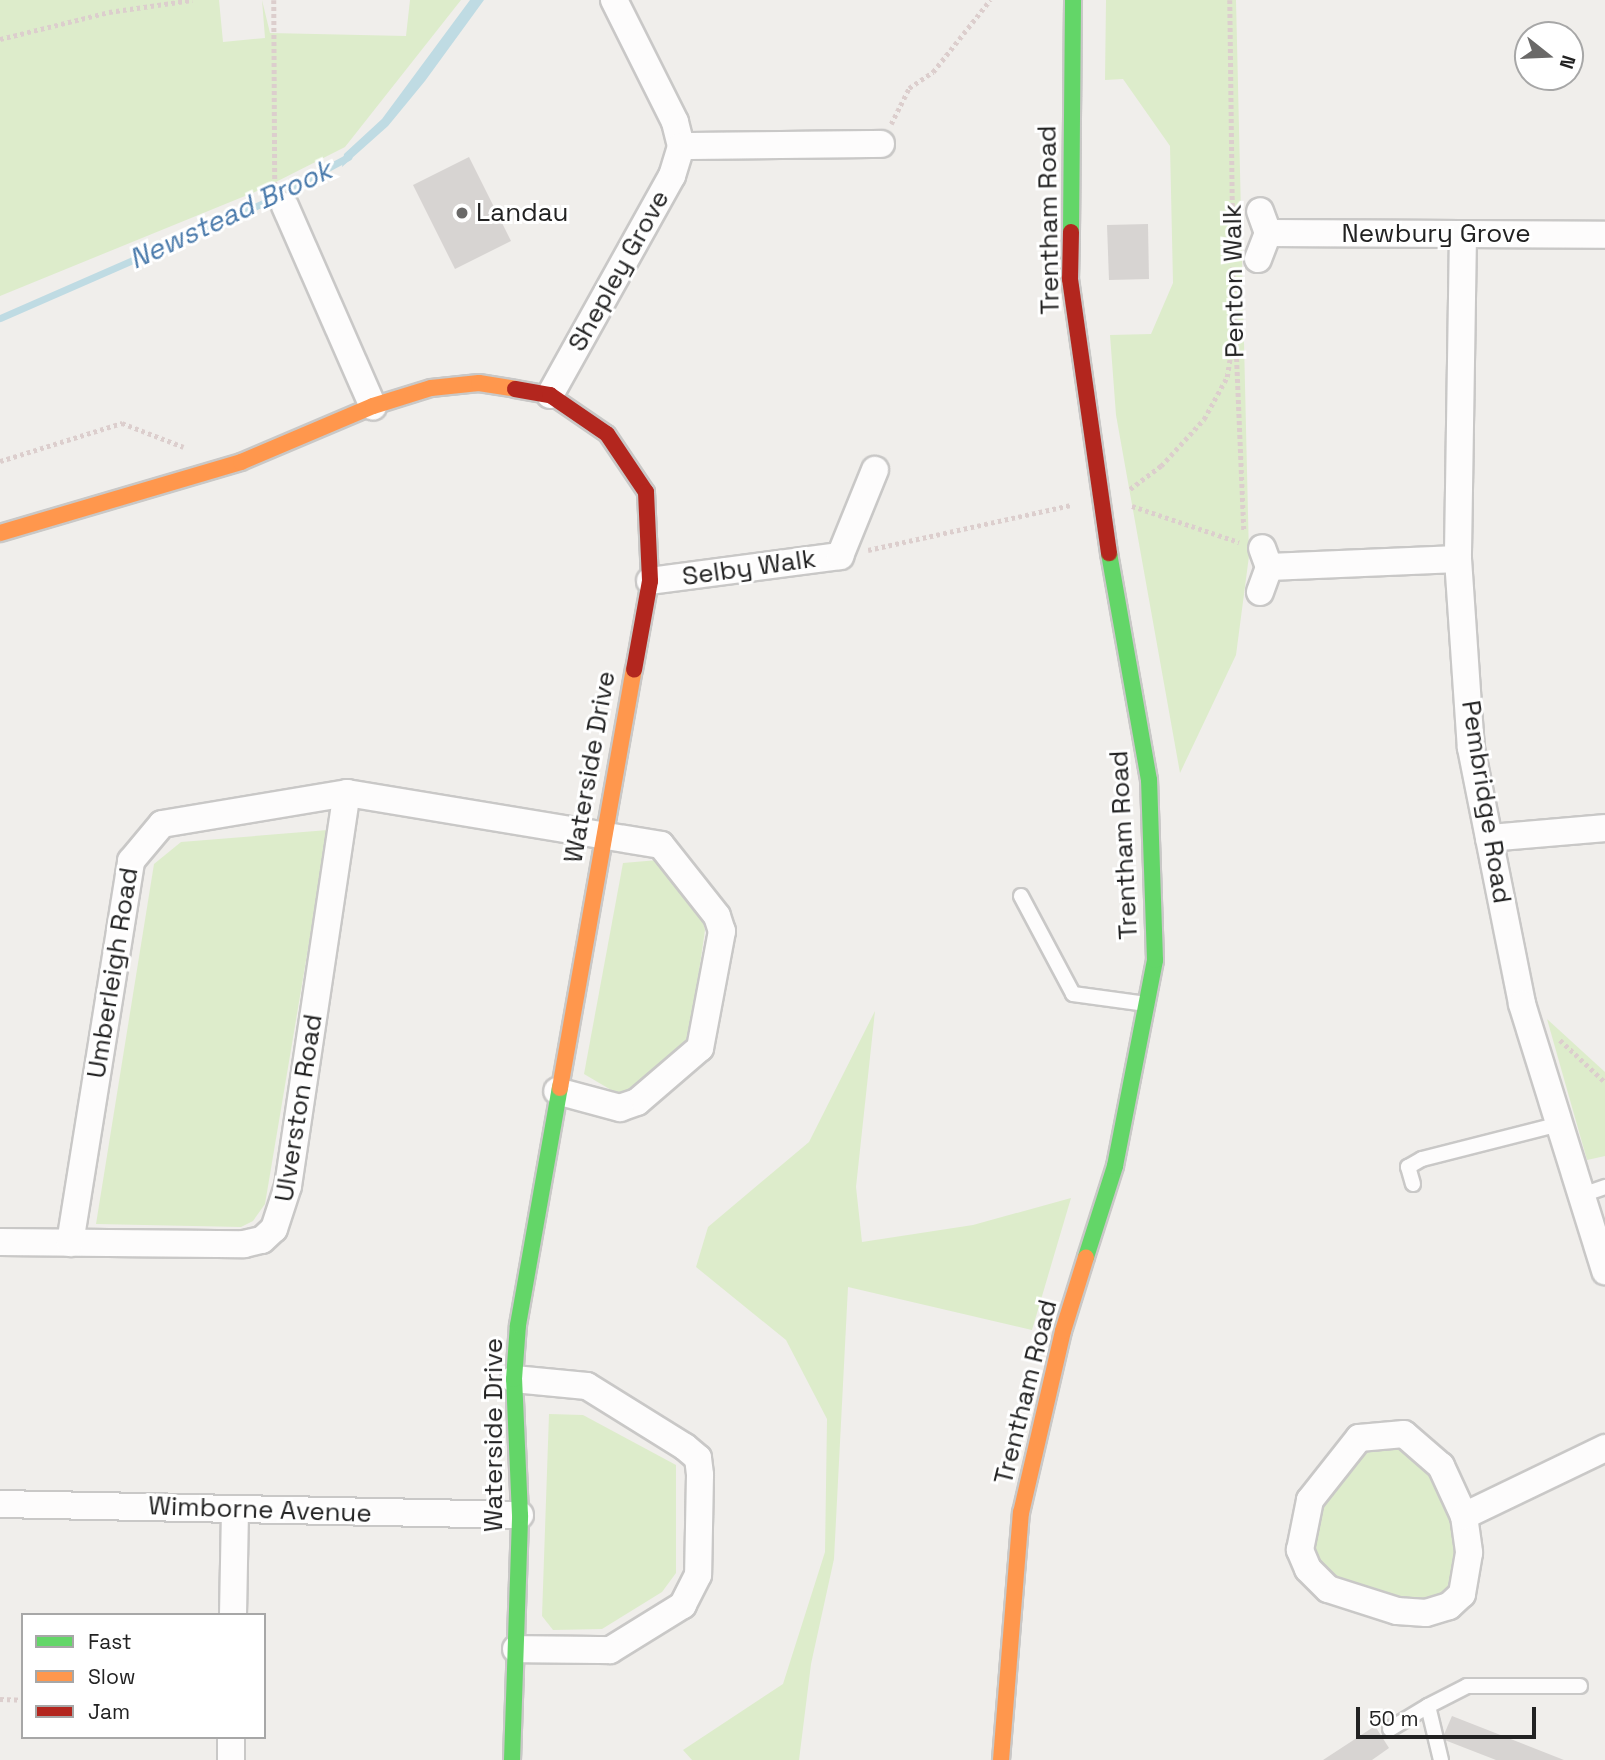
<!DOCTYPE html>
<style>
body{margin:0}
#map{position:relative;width:1605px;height:1760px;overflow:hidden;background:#f0eeeb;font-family:"Space Grotesk",sans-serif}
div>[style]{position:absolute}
.grass>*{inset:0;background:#ddeccb}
.water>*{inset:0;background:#bfdbe3}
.stream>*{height:7px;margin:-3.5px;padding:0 3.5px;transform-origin:3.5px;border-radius:3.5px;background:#bfdbe3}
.building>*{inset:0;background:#d7d4d2}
.path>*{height:4.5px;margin-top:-2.25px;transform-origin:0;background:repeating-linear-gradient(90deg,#dccecd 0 3.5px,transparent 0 7px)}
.roads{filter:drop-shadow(2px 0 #c9c8c7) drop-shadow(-2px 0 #c9c8c7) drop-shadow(0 2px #c9c8c7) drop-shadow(0 -2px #c9c8c7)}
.lane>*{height:14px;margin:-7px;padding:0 7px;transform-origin:7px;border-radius:7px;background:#fdfcfc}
.street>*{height:26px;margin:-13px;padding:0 13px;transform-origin:13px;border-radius:13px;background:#fdfcfc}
.fast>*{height:16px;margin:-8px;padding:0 8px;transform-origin:8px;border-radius:8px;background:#63d668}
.slow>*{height:16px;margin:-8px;padding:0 8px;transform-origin:8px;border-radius:8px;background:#ff974d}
.jam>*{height:16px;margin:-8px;padding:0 8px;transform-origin:8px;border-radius:8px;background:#b3261e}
.dots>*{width:19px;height:19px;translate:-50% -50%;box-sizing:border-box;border:4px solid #fff;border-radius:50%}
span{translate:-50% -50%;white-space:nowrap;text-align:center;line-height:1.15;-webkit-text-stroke:6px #fff;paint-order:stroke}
.poi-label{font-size:26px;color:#222}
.left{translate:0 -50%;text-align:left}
.street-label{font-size:26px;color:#222}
.water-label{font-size:28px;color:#4a7aab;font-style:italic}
.legend{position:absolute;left:21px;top:1613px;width:245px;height:126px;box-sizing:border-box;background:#fff;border:2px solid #a7a7a7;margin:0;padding:9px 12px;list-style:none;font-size:21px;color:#222}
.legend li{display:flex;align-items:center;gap:14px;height:35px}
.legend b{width:35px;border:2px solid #a7a7a7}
.north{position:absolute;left:1514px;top:21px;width:70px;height:70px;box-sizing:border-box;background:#fff;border:2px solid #a7a7a7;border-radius:50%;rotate:108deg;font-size:19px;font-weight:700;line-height:28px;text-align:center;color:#222}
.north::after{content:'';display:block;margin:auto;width:24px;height:32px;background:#6a6968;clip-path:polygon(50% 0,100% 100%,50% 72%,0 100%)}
.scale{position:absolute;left:1356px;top:1707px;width:180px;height:32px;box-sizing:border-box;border:4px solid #222;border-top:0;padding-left:9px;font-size:21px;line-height:24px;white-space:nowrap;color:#222;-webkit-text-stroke:5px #fff;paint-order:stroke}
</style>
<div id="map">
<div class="grass">
<div style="clip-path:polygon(0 0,219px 0,223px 42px,265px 38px,262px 0,270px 33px,406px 36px,410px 0,461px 0,345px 147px,262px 189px,0 296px)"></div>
<div style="clip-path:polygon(1106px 0,1236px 0,1249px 556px,1236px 655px,1180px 773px,1116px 415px,1110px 335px,1151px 334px,1173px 283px,1170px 146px,1123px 79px,1105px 80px)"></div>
<div style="clip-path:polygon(328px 830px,265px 1204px,253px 1221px,241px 1227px,96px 1224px,154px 864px,181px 842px)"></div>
<div style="clip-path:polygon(658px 860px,699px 906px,705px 930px,692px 1020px,684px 1049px,623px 1097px,584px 1074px,623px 863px)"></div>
<div style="clip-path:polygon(875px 1011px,856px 1187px,862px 1242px,973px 1225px,1071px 1198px,1032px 1330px,848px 1287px,834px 1559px,811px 1664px,799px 1760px,692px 1760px,683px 1750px,783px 1684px,825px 1552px,827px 1419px,786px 1340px,696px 1267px,708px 1227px,809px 1142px)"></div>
<div style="clip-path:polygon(1547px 1019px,1605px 1072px,1605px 1156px,1587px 1160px)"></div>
<div style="clip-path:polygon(549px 1414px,583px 1415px,676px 1465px,676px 1573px,662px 1592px,602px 1629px,553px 1630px,542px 1616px)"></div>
<div style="clip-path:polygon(1403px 1438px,1438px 1469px,1463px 1552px,1447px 1602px,1398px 1607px,1313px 1568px,1316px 1502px,1361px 1442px)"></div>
</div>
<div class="water">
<div style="clip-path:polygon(470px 0,484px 0,425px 81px,388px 126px,342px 167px,344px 154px,382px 119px)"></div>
</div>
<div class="stream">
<div style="left:0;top:318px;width:287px;rotate:-23.6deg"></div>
<div style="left:263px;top:203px;width:97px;rotate:-28.4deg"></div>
</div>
<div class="building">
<div style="clip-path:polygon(469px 157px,511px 241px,455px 269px,413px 185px)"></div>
<div style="clip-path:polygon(1148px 224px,1149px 279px,1109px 280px,1107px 225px)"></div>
<div style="clip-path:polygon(1452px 1716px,1564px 1760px,1496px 1760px,1442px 1739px)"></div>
<div style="clip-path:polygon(1375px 1726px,1389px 1748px,1372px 1760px,1323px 1760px)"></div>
</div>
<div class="path">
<div style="left:274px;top:0;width:184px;rotate:89.7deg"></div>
<div style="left:1230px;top:0;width:251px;rotate:89.3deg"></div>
<div style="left:0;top:39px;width:112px;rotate:-13.9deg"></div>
<div style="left:109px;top:12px;width:84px;rotate:-8.2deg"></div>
<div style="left:891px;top:124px;width:40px;rotate:-63.4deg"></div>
<div style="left:909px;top:88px;width:29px;rotate:-34deg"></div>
<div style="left:933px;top:72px;width:92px;rotate:-51.6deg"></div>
<div style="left:1233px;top:267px;width:264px;rotate:87.6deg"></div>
<div style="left:0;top:461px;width:128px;rotate:-17.3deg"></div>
<div style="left:122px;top:423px;width:66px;rotate:21.2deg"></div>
<div style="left:1130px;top:489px;width:39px;rotate:-37deg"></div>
<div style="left:1161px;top:466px;width:64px;rotate:-47.5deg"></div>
<div style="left:1204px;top:419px;width:48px;rotate:-61.3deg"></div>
<div style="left:1227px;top:377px;width:32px;rotate:-81deg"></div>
<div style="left:1132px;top:506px;width:113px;rotate:18.6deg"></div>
<div style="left:868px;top:550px;width:208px;rotate:-12.5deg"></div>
<div style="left:1560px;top:1040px;width:62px;rotate:43deg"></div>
<div style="left:0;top:1699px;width:23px;rotate:2deg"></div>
</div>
<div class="roads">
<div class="lane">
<div style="left:1021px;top:896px;width:111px;rotate:62deg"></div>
<div style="left:1073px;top:994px;width:74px;rotate:7.8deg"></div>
<div style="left:1413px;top:1184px;width:18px;rotate:-106deg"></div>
<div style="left:1408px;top:1167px;width:16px;rotate:-30deg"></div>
<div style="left:1422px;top:1159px;width:137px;rotate:-14.3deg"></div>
<div style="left:1579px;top:1196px;width:28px;rotate:-19deg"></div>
<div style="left:1428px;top:1706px;width:44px;rotate:-27.1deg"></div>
<div style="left:1467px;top:1686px;width:113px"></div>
<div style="left:1390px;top:1729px;width:44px;rotate:-31.2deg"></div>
<div style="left:1428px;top:1706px;width:56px;rotate:76.5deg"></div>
</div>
<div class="street">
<div style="left:614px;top:0;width:136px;rotate:63.4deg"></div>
<div style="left:675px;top:122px;width:25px;rotate:76deg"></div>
<div style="left:681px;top:146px;width:200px;rotate:-0.6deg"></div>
<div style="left:285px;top:206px;width:219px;rotate:66.3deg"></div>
<div style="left:1268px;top:233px;width:337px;rotate:0.3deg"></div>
<div style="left:1463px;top:234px;width:325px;rotate:90.9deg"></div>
<div style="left:1458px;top:559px;width:189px;rotate:86.1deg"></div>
<div style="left:1471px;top:748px;width:261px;rotate:78.7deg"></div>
<div style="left:1522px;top:1004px;width:280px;rotate:72.7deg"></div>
<div style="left:1258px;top:259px;width:28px;rotate:-69deg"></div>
<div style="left:1268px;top:233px;width:23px;rotate:-110deg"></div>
<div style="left:550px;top:395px;width:251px;rotate:-60.9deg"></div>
<div style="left:672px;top:176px;width:31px;rotate:-73deg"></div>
<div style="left:1269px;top:567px;width:189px;rotate:-2.4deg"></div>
<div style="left:650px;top:581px;width:192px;rotate:-7.5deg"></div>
<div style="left:840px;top:556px;width:93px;rotate:-67.9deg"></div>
<div style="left:1260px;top:592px;width:27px;rotate:-70deg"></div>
<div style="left:1269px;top:567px;width:20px;rotate:-110deg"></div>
<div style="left:1489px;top:838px;width:116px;rotate:-4.9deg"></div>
<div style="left:0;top:1242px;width:244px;rotate:0.5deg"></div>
<div style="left:244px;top:1244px;width:18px;rotate:-13deg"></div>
<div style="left:262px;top:1240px;width:16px;rotate:-43deg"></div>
<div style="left:274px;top:1229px;width:45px;rotate:-72deg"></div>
<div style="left:288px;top:1186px;width:397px;rotate:-81.5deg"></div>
<div style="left:70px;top:1243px;width:387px;rotate:-80.9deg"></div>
<div style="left:131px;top:861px;width:48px;rotate:-50deg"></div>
<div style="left:162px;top:824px;width:188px;rotate:-9.5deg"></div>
<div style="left:347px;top:793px;width:318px;rotate:9.4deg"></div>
<div style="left:661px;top:845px;width:90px;rotate:51.7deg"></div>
<div style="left:717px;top:916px;width:16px;rotate:72deg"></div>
<div style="left:722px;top:931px;width:119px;rotate:100.6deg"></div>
<div style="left:700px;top:1048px;width:83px;rotate:139.4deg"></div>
<div style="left:637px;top:1102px;width:18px;rotate:161deg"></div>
<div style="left:620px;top:1108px;width:65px;rotate:-164.9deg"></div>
<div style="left:514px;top:1379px;width:73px;rotate:5.5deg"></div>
<div style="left:587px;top:1386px;width:115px;rotate:31.9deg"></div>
<div style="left:685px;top:1447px;width:17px;rotate:40deg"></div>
<div style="left:698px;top:1458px;width:17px;rotate:83deg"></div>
<div style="left:700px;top:1475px;width:100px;rotate:91.1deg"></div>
<div style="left:698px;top:1575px;width:34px;rotate:117deg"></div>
<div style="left:683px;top:1605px;width:86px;rotate:148.3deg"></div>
<div style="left:610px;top:1650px;width:94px;rotate:-179.4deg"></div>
<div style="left:1404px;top:1434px;width:49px;rotate:40.9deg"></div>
<div style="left:1441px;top:1466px;width:55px;rotate:65.3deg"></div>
<div style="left:1464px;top:1516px;width:37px;rotate:82deg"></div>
<div style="left:1469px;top:1553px;width:42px;rotate:99.7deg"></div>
<div style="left:1462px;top:1594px;width:18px;rotate:137deg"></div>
<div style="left:1449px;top:1606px;width:24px;rotate:163deg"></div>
<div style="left:1426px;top:1613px;width:29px;rotate:-176deg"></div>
<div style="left:1397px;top:1611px;width:72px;rotate:-162.3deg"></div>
<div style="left:1328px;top:1589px;width:28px;rotate:-135deg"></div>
<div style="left:1308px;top:1569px;width:21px;rotate:-113deg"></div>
<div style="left:1300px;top:1550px;width:51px;rotate:-78.7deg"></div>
<div style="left:1310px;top:1500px;width:79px;rotate:-51.7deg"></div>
<div style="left:1359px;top:1438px;width:45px;rotate:-5.1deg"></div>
<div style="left:0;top:1504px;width:520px;rotate:1.21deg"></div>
<div style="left:1464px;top:1516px;width:157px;rotate:-25.7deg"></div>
<div style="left:233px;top:1615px;width:106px;rotate:-88.9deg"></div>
<div style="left:231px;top:1760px;width:23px;rotate:-90deg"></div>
</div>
<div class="fast">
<div style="left:1071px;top:232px;width:232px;rotate:-89.5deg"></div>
<div style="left:1086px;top:1257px;width:96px;rotate:-72.3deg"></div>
<div style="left:1115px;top:1166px;width:210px;rotate:-79deg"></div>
<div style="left:1155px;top:960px;width:180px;rotate:-91.9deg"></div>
<div style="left:1149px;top:780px;width:230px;rotate:-100deg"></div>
<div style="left:512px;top:1760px;width:245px;rotate:-88.1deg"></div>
<div style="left:520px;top:1515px;width:136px;rotate:-92.5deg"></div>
<div style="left:514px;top:1379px;width:54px;rotate:-85.8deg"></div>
<div style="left:518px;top:1325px;width:241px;rotate:-80deg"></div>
</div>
<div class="slow">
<div style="left:0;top:533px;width:251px;rotate:-16.4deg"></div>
<div style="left:241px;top:462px;width:143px;rotate:-23deg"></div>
<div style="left:373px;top:406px;width:61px;rotate:-17.2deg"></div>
<div style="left:431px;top:388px;width:48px;rotate:-5.9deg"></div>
<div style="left:479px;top:383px;width:36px;rotate:9deg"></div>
<div style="left:560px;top:1088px;width:424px;rotate:-80deg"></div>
<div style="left:1001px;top:1760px;width:248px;rotate:-85.4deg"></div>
<div style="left:1021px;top:1513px;width:187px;rotate:-77deg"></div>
<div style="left:1063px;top:1331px;width:77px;rotate:-72.7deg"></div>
</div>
<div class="jam">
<div style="left:1071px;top:232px;width:47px;rotate:91.2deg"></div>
<div style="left:1070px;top:279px;width:277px;rotate:81.9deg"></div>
<div style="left:515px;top:389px;width:36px;rotate:10deg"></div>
<div style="left:550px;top:395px;width:69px;rotate:34.4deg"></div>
<div style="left:607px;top:434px;width:70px;rotate:56.1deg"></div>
<div style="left:646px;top:492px;width:89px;rotate:87.4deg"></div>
<div style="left:650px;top:581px;width:90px;rotate:100.2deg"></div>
</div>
</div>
<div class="dots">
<div style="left:462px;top:213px;background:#6a6968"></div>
</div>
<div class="poi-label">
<span class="left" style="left:476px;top:213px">Landau</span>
</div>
<div class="street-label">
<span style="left:1049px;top:220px;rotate:-91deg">Trentham Road</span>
<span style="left:1436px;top:234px">Newbury Grove</span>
<span style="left:619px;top:271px;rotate:-61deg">Shepley Grove</span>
<span style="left:1234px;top:281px;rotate:-91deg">Penton Walk</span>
<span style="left:749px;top:568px;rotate:-8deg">Selby Walk</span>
<span style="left:590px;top:767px;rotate:-80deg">Waterside Drive</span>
<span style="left:1486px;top:802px;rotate:81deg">Pembridge Road</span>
<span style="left:1124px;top:845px;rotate:-93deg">Trentham Road</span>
<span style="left:113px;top:973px;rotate:-81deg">Umberleigh Road</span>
<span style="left:299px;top:1108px;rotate:-81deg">Ulverston Road</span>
<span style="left:1026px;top:1392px;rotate:-76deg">Trentham Road</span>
<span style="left:494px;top:1435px;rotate:-90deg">Waterside Drive</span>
<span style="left:260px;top:1510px;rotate:2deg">Wimborne Avenue</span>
</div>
<div class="water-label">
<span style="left:230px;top:214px;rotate:-25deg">Newstead Brook</span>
</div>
<ul class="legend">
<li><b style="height:9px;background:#63d668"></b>Fast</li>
<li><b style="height:9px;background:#ff974d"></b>Slow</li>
<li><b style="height:9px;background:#b3261e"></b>Jam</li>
</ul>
<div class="north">N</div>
<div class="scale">50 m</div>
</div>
